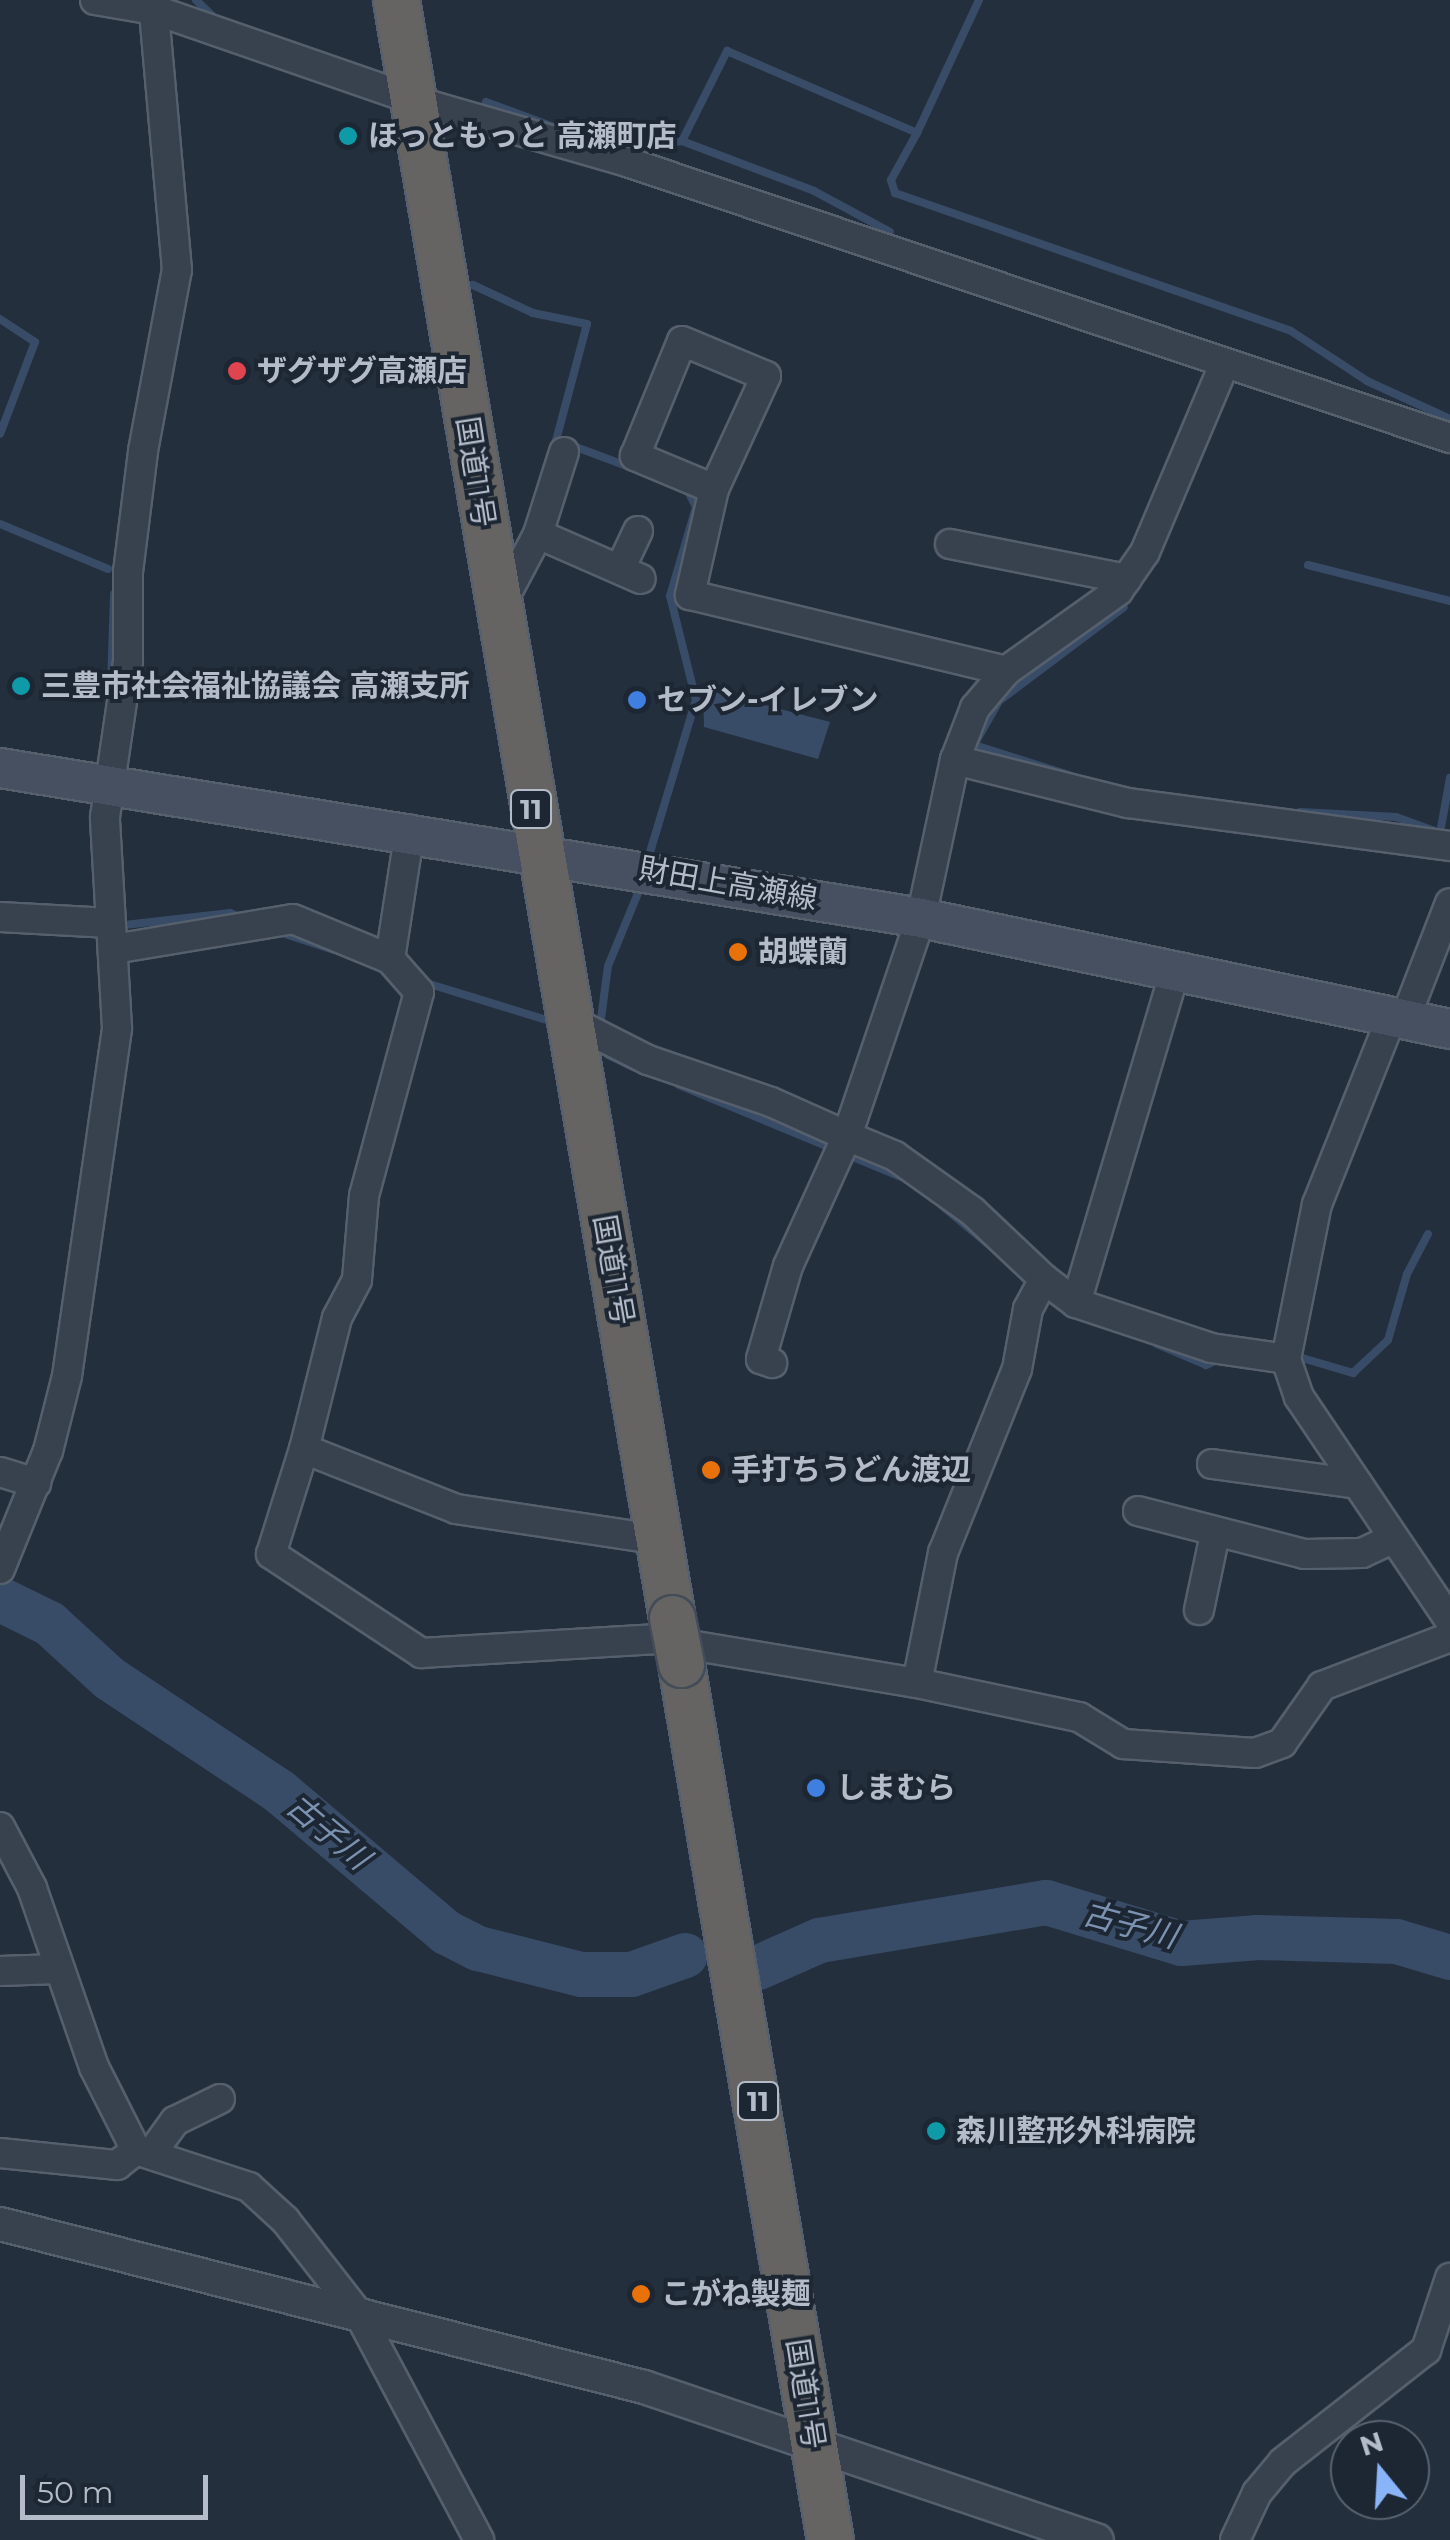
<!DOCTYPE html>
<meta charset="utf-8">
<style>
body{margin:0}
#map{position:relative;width:1450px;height:2540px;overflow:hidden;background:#242f3e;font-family:Montserrat,"Noto Sans JP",sans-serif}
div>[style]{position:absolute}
.water>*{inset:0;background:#394c67}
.stream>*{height:8px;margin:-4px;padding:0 4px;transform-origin:4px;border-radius:4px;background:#394c67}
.river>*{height:45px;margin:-22.5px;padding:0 22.5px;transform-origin:22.5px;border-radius:22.5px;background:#394c67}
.roads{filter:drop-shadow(2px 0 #565f6c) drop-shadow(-2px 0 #565f6c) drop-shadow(0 2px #565f6c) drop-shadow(0 -2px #565f6c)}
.minor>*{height:28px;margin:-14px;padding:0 14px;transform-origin:14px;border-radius:14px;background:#38414e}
.tertiary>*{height:32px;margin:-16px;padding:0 16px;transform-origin:16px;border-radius:16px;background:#38414e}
.secondary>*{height:38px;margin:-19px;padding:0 19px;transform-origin:19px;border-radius:19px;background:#465061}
.trunk>*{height:45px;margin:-22.5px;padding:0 22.5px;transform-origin:22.5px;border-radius:22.5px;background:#656462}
.bridges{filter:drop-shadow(2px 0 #434c59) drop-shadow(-2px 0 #434c59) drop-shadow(0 2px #434c59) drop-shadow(0 -2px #434c59)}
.trunk-bridge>*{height:45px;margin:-22.5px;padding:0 22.5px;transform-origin:22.5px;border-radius:22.5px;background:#656462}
.dots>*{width:28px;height:28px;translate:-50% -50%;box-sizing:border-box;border:5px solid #1d2633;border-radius:50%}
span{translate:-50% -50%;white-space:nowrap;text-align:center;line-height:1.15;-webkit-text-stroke:8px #1d2633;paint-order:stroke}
.shield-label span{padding:2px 8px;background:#1d2633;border:2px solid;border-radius:8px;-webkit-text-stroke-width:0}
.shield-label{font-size:28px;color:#b4bcc9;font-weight:700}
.poi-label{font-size:30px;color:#b4bcc9;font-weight:700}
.left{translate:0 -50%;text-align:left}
.street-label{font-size:30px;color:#b4bcc9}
.water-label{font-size:32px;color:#7c92b1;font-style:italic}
.north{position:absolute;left:1330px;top:2420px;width:100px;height:100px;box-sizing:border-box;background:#1d2633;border:2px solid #59626f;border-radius:50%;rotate:342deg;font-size:28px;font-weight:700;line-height:40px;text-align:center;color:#b4bcc9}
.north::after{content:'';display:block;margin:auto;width:35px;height:45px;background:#8ab4f8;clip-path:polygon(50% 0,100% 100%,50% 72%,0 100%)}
.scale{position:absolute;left:20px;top:2475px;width:188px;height:45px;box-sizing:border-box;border:5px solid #b4bcc9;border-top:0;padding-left:12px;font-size:30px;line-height:35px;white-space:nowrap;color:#b4bcc9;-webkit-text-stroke:8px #1d2633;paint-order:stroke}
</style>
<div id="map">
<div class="water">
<div style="clip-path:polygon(703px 689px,830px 722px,818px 759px,704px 727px)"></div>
</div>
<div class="stream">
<div style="left:196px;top:0;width:28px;rotate:44deg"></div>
<div style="left:486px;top:102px;width:81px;rotate:20.2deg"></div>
<div style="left:917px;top:133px;width:54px;rotate:119deg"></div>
<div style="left:891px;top:180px;width:14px;rotate:73deg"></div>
<div style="left:895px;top:193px;width:419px;rotate:19.2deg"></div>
<div style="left:1291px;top:331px;width:91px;rotate:33.3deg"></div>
<div style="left:1367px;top:381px;width:91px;rotate:24.6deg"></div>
<div style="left:682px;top:141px;width:141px;rotate:20.7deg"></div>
<div style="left:814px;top:191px;width:86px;rotate:28.3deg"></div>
<div style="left:628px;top:149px;width:55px;rotate:-8.4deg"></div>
<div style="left:682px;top:141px;width:101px;rotate:-63.4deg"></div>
<div style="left:727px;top:51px;width:207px;rotate:23.3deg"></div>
<div style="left:917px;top:133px;width:147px;rotate:-65deg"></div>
<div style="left:473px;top:285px;width:66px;rotate:25deg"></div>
<div style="left:533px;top:313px;width:55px;rotate:11.5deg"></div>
<div style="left:587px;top:324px;width:128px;rotate:104.9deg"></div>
<div style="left:0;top:319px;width:42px;rotate:33.3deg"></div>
<div style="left:35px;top:342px;width:98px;rotate:110.8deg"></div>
<div style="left:576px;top:447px;width:60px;rotate:20.6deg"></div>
<div style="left:0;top:524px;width:117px;rotate:22.6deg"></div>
<div style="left:1308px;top:565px;width:146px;rotate:14.2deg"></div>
<div style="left:111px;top:686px;width:92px;rotate:-88.1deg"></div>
<div style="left:1069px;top:775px;width:100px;rotate:-162.5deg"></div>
<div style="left:974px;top:745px;width:51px;rotate:-60.4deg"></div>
<div style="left:999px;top:701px;width:156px;rotate:-36.9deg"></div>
<div style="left:1300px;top:812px;width:96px;rotate:3deg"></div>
<div style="left:1396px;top:817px;width:47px;rotate:20deg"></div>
<div style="left:1440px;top:833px;width:56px;rotate:-79.7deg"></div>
<div style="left:647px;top:862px;width:169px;rotate:-73.2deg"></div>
<div style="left:696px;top:700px;width:107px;rotate:-104deg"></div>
<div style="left:670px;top:596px;width:93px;rotate:-73.7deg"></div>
<div style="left:696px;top:507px;width:20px;rotate:-117deg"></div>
<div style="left:116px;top:926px;width:115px;rotate:-6.5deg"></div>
<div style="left:230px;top:913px;width:16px;rotate:22deg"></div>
<div style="left:276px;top:931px;width:61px;rotate:18.1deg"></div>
<div style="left:423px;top:982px;width:136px;rotate:17.1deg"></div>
<div style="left:601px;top:1019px;width:53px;rotate:-82.5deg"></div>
<div style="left:608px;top:966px;width:87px;rotate:-67.6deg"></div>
<div style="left:608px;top:1055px;width:28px;rotate:26deg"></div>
<div style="left:679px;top:1085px;width:240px;rotate:22.5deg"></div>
<div style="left:941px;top:1205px;width:61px;rotate:39.7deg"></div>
<div style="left:1157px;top:1344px;width:53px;rotate:23.2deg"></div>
<div style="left:1206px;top:1365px;width:17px;rotate:-24deg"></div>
<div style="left:1292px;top:1355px;width:64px;rotate:16.4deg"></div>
<div style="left:1353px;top:1373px;width:48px;rotate:-43.3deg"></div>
<div style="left:1388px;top:1340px;width:69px;rotate:-73.9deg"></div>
<div style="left:1407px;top:1274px;width:45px;rotate:-62.3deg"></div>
</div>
<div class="river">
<div style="left:0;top:1599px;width:55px;rotate:26.1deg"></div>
<div style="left:49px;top:1623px;width:81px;rotate:42.5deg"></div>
<div style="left:109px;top:1678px;width:204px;rotate:33.6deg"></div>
<div style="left:279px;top:1791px;width:219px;rotate:40.2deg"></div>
<div style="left:446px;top:1932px;width:36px;rotate:27deg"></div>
<div style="left:478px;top:1948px;width:106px;rotate:14.2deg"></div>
<div style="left:581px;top:1974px;width:50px"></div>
<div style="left:631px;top:1974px;width:57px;rotate:-19.4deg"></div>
<div style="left:758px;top:1967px;width:67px;rotate:-23.9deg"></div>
<div style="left:819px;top:1940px;width:230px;rotate:-9.5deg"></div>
<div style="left:1046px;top:1902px;width:141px;rotate:16.9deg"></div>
<div style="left:1181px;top:1943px;width:77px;rotate:-4.5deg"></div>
<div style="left:1258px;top:1937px;width:138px;rotate:1.7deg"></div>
<div style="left:1396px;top:1941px;width:56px;rotate:16.5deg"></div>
</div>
<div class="roads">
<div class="minor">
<div style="left:95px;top:0;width:61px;rotate:9.5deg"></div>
<div style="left:155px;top:10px;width:294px;rotate:19.1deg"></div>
<div style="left:433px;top:106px;width:202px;rotate:16.1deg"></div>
<div style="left:627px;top:162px;width:868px;rotate:18.54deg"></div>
<div style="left:714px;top:489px;width:86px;rotate:-157.3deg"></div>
<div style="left:635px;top:456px;width:124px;rotate:-67.8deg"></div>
<div style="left:682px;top:341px;width:91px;rotate:22.6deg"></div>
<div style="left:766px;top:376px;width:124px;rotate:114.7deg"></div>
<div style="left:714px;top:489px;width:109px;rotate:102.8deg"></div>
<div style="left:690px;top:595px;width:325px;rotate:13.5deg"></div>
<div style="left:538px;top:534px;width:112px;rotate:23.6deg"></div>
<div style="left:950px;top:544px;width:180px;rotate:11.2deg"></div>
<div style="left:620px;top:569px;width:42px;rotate:-64.7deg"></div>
<div style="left:501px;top:604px;width:79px;rotate:-62.1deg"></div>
<div style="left:538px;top:534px;width:86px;rotate:-72.4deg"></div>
<div style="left:955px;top:760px;width:178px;rotate:14deg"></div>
<div style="left:1128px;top:803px;width:325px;rotate:7.6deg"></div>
<div style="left:0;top:917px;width:110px;rotate:3.1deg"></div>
<div style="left:114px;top:949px;width:181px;rotate:-9.5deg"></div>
<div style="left:293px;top:919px;width:105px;rotate:22.4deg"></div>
<div style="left:390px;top:959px;width:131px;rotate:-81.2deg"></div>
<div style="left:390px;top:959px;width:44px;rotate:48.7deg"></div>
<div style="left:419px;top:992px;width:211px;rotate:105.1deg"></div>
<div style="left:364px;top:1196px;width:84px;rotate:94.8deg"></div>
<div style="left:357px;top:1280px;width:43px;rotate:117.8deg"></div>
<div style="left:337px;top:1318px;width:135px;rotate:104.1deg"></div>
<div style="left:304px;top:1449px;width:163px;rotate:21.5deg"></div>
<div style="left:456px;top:1509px;width:206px;rotate:8.6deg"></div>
<div style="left:1392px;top:1016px;width:202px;rotate:111.7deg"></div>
<div style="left:1317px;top:1204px;width:158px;rotate:101.3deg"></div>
<div style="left:1286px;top:1359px;width:40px;rotate:71.1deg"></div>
<div style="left:1299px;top:1397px;width:270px;rotate:56deg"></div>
<div style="left:1405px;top:1019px;width:124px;rotate:-68.8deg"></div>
<div style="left:569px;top:1020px;width:89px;rotate:26.9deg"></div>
<div style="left:648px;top:1060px;width:130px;rotate:18.9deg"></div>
<div style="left:771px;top:1102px;width:83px;rotate:24.1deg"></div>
<div style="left:847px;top:1136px;width:143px;rotate:114.4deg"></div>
<div style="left:788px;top:1266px;width:97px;rotate:106.2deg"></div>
<div style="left:761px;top:1359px;width:12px;rotate:20deg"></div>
<div style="left:1044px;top:1279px;width:99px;rotate:-136.6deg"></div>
<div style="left:972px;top:1211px;width:95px;rotate:-144.5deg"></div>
<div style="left:895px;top:1156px;width:52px;rotate:-157.4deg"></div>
<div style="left:847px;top:1136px;width:230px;rotate:-71.3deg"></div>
<div style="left:921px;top:918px;width:162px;rotate:-77.9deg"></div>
<div style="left:955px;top:760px;width:56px;rotate:-69deg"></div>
<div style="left:975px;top:708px;width:48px;rotate:-50deg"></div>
<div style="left:1006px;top:671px;width:138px;rotate:-35.5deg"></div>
<div style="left:1118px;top:591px;width:47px;rotate:-55.3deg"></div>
<div style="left:1145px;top:552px;width:205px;rotate:-67.1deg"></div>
<div style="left:1076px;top:1303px;width:142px;rotate:18.4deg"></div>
<div style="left:1211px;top:1348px;width:76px;rotate:8.3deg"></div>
<div style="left:304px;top:1449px;width:110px;rotate:107.4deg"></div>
<div style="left:271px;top:1554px;width:180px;rotate:33.4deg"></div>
<div style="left:421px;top:1653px;width:233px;rotate:-3.4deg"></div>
<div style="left:654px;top:1639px;width:267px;rotate:9.5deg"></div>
<div style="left:917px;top:1683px;width:166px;rotate:11.9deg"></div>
<div style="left:1079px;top:1717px;width:52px;rotate:31.5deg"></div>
<div style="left:1123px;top:1744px;width:132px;rotate:3.9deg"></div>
<div style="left:1255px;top:1753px;width:29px;rotate:-20deg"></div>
<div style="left:1282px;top:1743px;width:70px;rotate:-54.9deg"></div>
<div style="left:1322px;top:1686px;width:137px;rotate:-20.9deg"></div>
<div style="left:1212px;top:1464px;width:147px;rotate:7.8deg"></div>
<div style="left:0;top:1472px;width:38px;rotate:17deg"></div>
<div style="left:1138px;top:1511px;width:171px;rotate:14.5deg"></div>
<div style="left:1304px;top:1554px;width:58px;rotate:-1deg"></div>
<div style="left:1362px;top:1553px;width:35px;rotate:-25deg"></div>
<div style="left:0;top:1569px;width:127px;rotate:-67.9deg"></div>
<div style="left:48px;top:1451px;width:77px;rotate:-75.8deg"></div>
<div style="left:67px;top:1376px;width:352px;rotate:-81.8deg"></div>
<div style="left:117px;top:1028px;width:211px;rotate:-93.3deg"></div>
<div style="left:105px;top:817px;width:158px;rotate:-81.6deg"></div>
<div style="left:128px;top:661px;width:89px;rotate:-90deg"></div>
<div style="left:128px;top:572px;width:122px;rotate:-82.9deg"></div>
<div style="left:143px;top:451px;width:184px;rotate:-79.4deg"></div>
<div style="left:177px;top:270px;width:271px;rotate:-95.1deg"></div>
<div style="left:1199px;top:1610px;width:78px;rotate:-78.1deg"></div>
<div style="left:917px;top:1683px;width:133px;rotate:-78.7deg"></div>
<div style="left:943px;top:1553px;width:198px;rotate:-68.1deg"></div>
<div style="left:1017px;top:1369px;width:61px;rotate:-79.6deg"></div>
<div style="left:1028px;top:1309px;width:34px;rotate:-62deg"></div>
<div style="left:1044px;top:1279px;width:40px;rotate:37deg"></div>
<div style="left:1076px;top:1303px;width:350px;rotate:-73.4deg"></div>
<div style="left:0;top:1827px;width:69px;rotate:62.3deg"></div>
<div style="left:32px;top:1888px;width:189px;rotate:70.9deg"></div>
<div style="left:94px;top:2067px;width:93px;rotate:63.2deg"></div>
<div style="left:136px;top:2150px;width:119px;rotate:18.1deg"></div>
<div style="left:249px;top:2187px;width:49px;rotate:42.5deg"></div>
<div style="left:285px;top:2220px;width:122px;rotate:52deg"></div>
<div style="left:360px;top:2316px;width:254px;rotate:62deg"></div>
<div style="left:0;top:1971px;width:57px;rotate:-2deg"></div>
<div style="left:0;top:2153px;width:118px;rotate:5.9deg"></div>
<div style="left:117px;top:2165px;width:24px;rotate:-38deg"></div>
<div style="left:151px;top:2154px;width:41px;rotate:-54deg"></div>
<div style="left:175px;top:2121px;width:50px;rotate:-26.1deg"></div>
<div style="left:1235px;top:2540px;width:52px;rotate:-64.9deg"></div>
<div style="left:1257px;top:2493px;width:40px;rotate:-50deg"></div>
<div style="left:1283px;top:2462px;width:182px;rotate:-38.1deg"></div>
<div style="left:1426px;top:2350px;width:76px;rotate:-71.6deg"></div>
</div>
<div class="tertiary">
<div style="left:0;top:2224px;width:664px;rotate:14.2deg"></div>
<div style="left:644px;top:2387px;width:478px;rotate:18.7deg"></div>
</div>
<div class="secondary">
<div style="left:0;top:768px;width:933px;rotate:9.25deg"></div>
<div style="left:921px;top:918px;width:541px;rotate:11.85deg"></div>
</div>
<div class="trunk">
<div style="left:396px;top:0;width:1641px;rotate:80.32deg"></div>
<div style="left:681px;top:1664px;width:889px;rotate:80.35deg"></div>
</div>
</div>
<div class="bridges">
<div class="trunk-bridge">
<div style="left:672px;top:1618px;width:47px;rotate:78.9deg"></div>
</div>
</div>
<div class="dots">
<div style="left:348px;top:136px;background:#0f9aa8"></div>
<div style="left:237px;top:371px;background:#e0444e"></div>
<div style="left:21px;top:686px;background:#0f9aa8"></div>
<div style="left:637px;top:700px;background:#3f7fe0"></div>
<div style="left:738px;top:952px;background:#e8710a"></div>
<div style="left:711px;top:1470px;background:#e8710a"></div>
<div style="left:816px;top:1788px;background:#3f7fe0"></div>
<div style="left:936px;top:2131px;background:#0f9aa8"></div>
<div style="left:641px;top:2294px;background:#e8710a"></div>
</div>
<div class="shield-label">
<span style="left:531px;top:809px">11</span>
<span style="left:758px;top:2101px">11</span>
</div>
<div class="poi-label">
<span class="left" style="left:368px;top:136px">ほっともっと 高瀬町店</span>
<span class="left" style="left:257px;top:371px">ザグザグ高瀬店</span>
<span class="left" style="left:41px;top:686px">三豊市社会福祉協議会 高瀬支所</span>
<span class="left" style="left:657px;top:700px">セブン-イレブン</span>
<span class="left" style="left:758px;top:952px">胡蝶蘭</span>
<span class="left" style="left:731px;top:1470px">手打ちうどん渡辺</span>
<span class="left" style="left:836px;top:1788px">しまむら</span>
<span class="left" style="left:956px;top:2131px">森川整形外科病院</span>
<span class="left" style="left:661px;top:2294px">こがね製麺</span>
</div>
<div class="street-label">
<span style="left:475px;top:472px;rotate:81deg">国道11号</span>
<span style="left:728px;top:884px;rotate:10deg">財田上高瀬線</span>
<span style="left:613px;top:1270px;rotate:80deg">国道11号</span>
<span style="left:805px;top:2394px;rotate:81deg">国道11号</span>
</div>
<div class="water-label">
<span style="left:328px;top:1832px;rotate:40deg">古子川</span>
<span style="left:1130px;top:1925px;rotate:15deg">古子川</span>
</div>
<div class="north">N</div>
<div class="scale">50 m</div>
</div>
